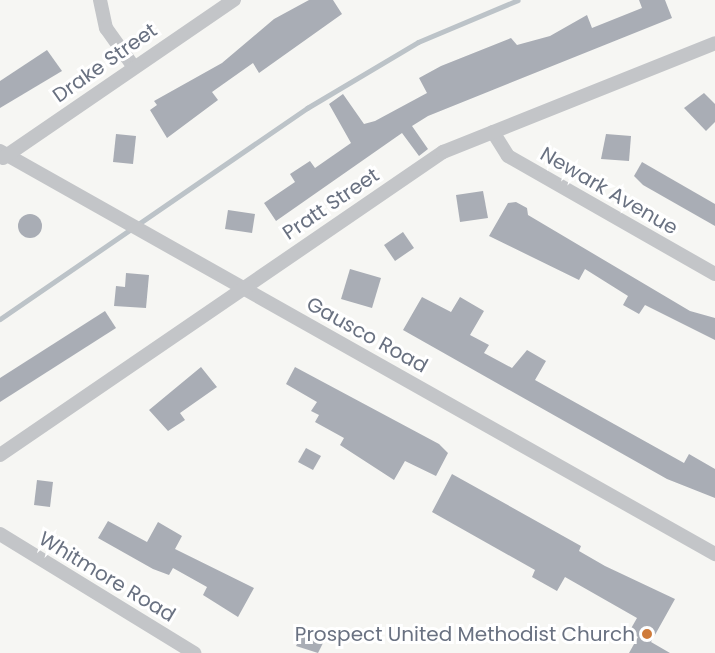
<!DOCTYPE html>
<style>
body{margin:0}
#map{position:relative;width:715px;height:653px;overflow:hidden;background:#f6f6f3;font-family:Poppins,sans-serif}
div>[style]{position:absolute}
.stream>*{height:5px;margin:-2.5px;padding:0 2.5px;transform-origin:2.5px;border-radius:2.5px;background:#bcc3c8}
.building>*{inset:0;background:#a9adb5}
.round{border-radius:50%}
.minor>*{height:14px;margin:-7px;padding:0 7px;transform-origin:7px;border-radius:7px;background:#c3c5c8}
.dots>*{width:16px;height:16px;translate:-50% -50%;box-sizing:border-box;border:3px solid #fff;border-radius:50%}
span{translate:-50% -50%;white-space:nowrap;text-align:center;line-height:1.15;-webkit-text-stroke:6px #fff;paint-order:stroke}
.street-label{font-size:20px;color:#697181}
.poi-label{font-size:20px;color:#697181}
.right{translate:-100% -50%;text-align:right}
</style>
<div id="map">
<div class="stream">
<div style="left:0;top:319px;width:373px;rotate:-34.5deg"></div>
<div style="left:307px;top:108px;width:129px;rotate:-30.7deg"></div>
<div style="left:418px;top:42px;width:108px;rotate:-22.8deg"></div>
</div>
<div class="building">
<div style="clip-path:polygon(309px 0,333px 0,342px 14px,259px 73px,253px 63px,212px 92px,218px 100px,167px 138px,150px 110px,157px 105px,154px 101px,222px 63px,274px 19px)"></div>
<div style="clip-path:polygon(639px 0,665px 0,672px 18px,428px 116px,412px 126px,428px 149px,419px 156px,402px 133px,276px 221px,264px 203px,295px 182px,290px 174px,310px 161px,315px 168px,351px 143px,329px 104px,343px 94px,364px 124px,375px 121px,427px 93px,419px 78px,441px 66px,511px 38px,517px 45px,550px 36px,587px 15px,592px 28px,642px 8px)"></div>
<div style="clip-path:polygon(47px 50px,62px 71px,0 108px,0 81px)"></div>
<div style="clip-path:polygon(704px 93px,715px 104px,715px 122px,706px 131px,684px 108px)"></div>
<div style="clip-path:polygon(116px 134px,136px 136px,133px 164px,113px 162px)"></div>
<div style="clip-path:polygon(606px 134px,631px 136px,629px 161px,601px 159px)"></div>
<div style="clip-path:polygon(642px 162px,715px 204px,715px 226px,643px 185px,634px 176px)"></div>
<div style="clip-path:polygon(483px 191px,488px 218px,460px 222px,456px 195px)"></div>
<div style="clip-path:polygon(516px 202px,527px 208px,528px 215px,690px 311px,715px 318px,715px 340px,645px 305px,639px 314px,623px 305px,628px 296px,585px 269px,579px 280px,489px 236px,508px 203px)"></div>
<div style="clip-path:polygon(228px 210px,255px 214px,252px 233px,225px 229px)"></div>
<div class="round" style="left:18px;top:214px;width:24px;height:24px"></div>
<div style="clip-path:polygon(403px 232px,414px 248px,395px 261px,384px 245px)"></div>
<div style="clip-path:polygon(350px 269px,381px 278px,372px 308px,341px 299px)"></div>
<div style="clip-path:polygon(126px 273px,149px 275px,146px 308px,114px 306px,116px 286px,125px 287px)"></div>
<div style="clip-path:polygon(422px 297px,451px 312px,460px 297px,484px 311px,470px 335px,489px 345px,484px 353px,512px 368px,527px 350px,546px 361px,535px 380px,684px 463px,689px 454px,715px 469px,715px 498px,667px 479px,403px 330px)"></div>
<div style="clip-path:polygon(105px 311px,116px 328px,0 402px,0 378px)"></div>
<div style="clip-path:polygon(201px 367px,217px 387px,180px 413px,185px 420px,168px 431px,149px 410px)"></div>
<div style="clip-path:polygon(295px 367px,439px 444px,448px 453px,436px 476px,405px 461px,394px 480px,340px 445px,344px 438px,315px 422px,319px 415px,311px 411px,317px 402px,286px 384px)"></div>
<div style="clip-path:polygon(306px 448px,321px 456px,313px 470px,298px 462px)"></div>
<div style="clip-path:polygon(452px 474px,581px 546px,579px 551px,605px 566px,675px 599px,651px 642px,670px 653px,629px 653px,638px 637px,629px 632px,637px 618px,565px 577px,557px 591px,532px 577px,535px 570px,432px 512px)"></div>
<div style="clip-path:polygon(37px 480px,53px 482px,50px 507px,34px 505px)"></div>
<div style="clip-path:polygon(108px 521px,147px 542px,158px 522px,182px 536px,175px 549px,254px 588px,238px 617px,203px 595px,207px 587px,173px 568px,169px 575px,153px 569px,98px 538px)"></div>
<div style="clip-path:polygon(305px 628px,325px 639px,318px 653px,296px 646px)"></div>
</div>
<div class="minor">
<div style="left:100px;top:0;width:29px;rotate:78deg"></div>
<div style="left:106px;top:28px;width:47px;rotate:54.6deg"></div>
<div style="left:493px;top:132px;width:28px;rotate:58deg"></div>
<div style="left:508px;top:156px;width:238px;rotate:29.7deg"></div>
<div style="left:0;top:151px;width:821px;rotate:29.41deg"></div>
<div style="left:3px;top:158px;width:280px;rotate:-34.4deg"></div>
<div style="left:0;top:455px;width:537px;rotate:-34.37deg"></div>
<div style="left:443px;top:152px;width:293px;rotate:-21.8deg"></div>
<div style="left:0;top:534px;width:228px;rotate:31.5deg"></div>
</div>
<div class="dots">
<div style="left:647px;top:634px;background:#cf7b3a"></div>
</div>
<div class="street-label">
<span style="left:105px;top:63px;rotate:-35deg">Drake Street</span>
<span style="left:609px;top:191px;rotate:30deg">Newark Avenue</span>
<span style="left:331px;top:204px;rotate:-34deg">Pratt Street</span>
<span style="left:367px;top:335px;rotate:29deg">Gausco Road</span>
<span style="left:107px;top:577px;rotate:31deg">Whitmore Road</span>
</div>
<div class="poi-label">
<span class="right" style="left:635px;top:634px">Prospect United Methodist Church</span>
</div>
</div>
